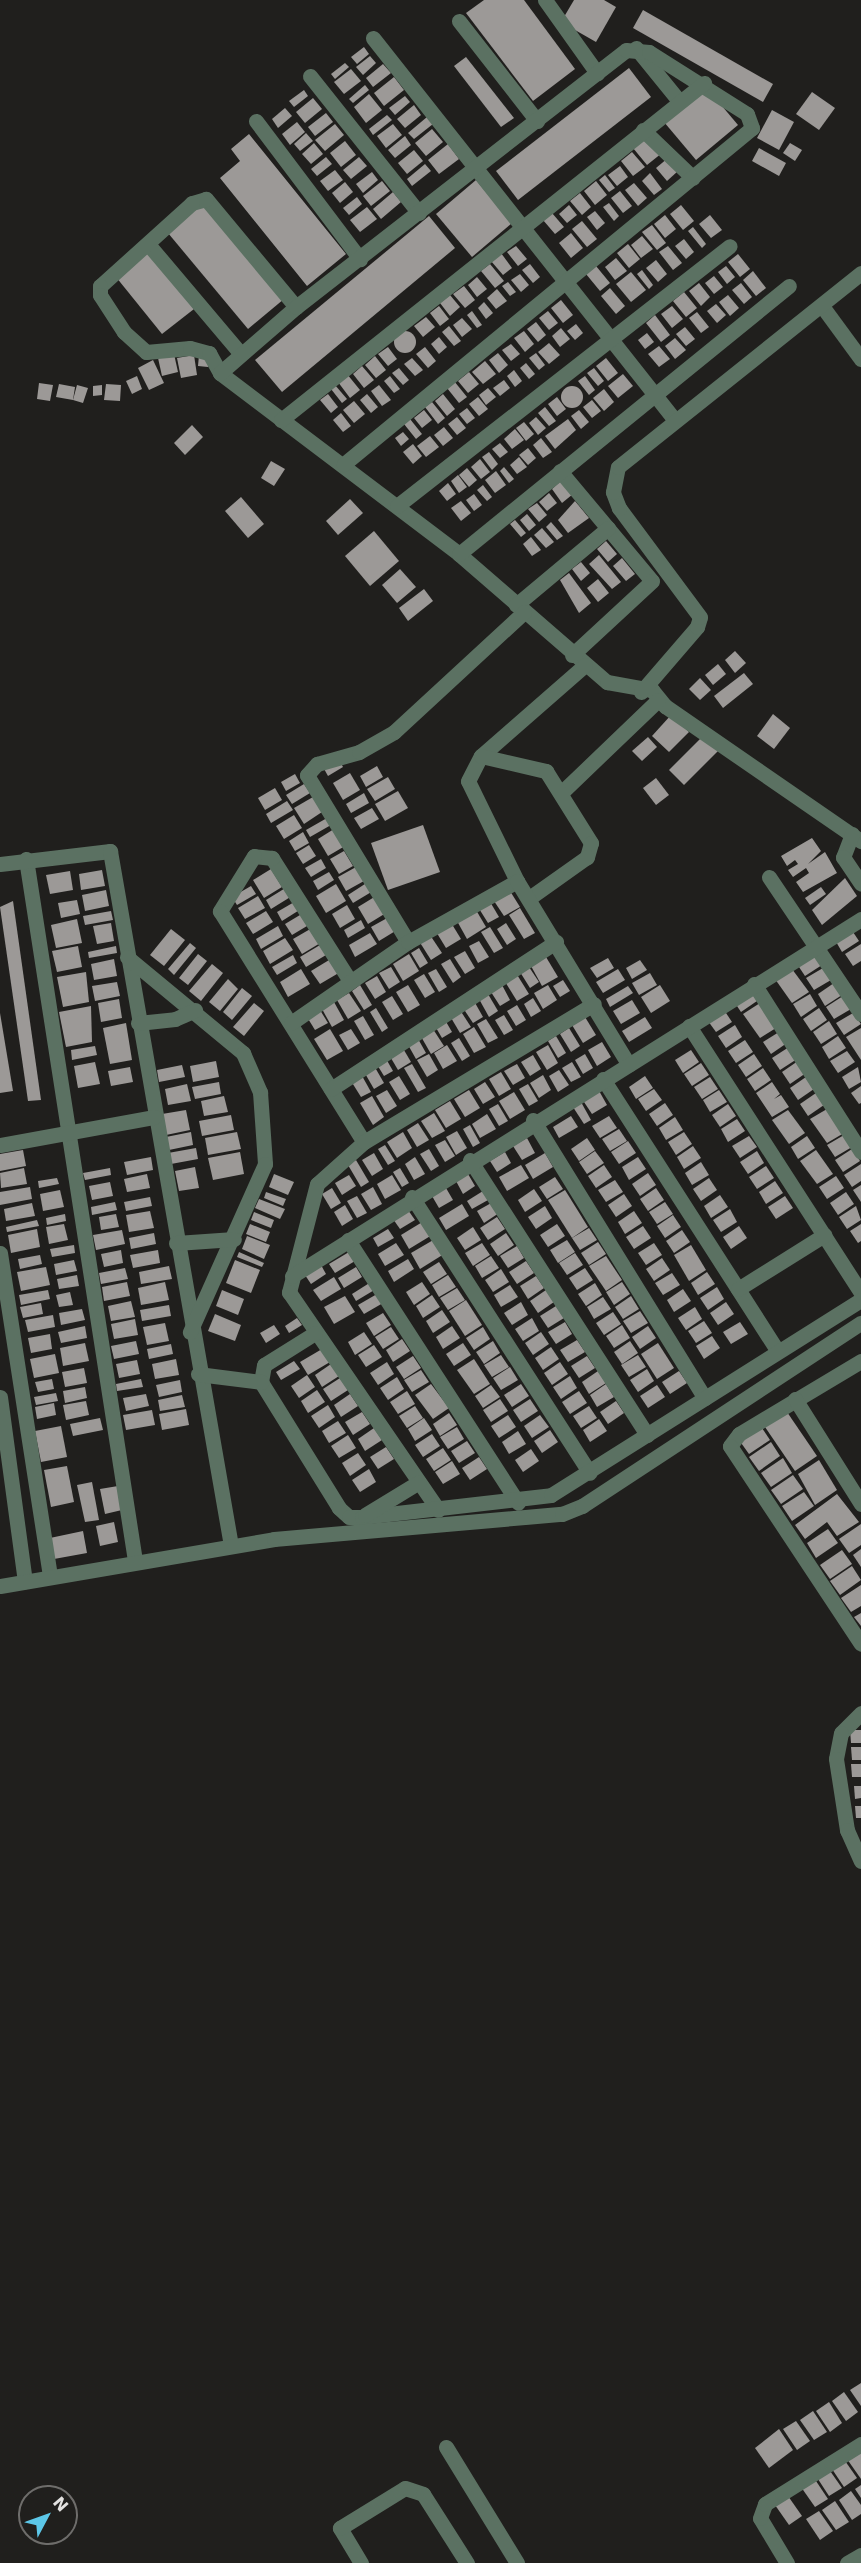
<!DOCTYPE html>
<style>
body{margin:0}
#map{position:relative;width:861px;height:2563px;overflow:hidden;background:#201f1d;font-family:"DejaVu Sans",sans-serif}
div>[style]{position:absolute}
.building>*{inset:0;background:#9c9997}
.round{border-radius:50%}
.minor>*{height:15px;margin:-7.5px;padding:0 7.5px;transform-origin:7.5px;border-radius:7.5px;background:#5b7162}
span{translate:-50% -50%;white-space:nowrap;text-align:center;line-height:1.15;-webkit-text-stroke:6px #201f1d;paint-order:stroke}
.north{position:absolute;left:18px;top:2485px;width:60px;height:60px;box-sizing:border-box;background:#201f1d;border:2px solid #6e6d6b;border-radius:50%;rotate:49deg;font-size:16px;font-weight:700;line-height:24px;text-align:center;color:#e3e2e1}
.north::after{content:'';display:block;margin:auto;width:21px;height:27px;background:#5cc7e8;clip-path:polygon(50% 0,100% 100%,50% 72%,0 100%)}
</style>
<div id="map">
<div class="building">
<div style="clip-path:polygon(484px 0,524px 0,575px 69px,533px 101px,466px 13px)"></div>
<div style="clip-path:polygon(574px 0,604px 0,616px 7px,596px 42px,561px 22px)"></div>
<div style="clip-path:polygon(643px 10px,773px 84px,763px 102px,633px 28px)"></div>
<div style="clip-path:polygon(364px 47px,369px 54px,357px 64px,351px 57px)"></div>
<div style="clip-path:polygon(370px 56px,376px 63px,363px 75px,356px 67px)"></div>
<div style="clip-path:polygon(466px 57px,514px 118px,501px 127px,454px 66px)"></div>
<div style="clip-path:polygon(345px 63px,349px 67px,335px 79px,331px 74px)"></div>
<div style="clip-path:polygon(383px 64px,391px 73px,373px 87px,366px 78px)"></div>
<div style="clip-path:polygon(629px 68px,651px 97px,518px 200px,496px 171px)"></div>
<div style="clip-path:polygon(351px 69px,361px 81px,344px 94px,334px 82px)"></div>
<div style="clip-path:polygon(394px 77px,404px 90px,384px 106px,374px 93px)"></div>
<div style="clip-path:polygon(365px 85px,369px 90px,353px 103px,349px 99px)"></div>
<div style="clip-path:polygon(706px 87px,738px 125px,696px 160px,664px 122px)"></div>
<div style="clip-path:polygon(304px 90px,308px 96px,294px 107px,289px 101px)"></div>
<div style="clip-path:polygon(812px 92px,835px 108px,819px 130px,796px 114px)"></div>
<div style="clip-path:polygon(369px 94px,382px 110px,366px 123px,354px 107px)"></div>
<div style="clip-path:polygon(405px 96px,410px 102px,395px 115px,389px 108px)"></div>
<div style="clip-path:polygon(313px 98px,322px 109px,305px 123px,296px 112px)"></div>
<div style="clip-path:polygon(414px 105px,421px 115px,405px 128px,397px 119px)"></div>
<div style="clip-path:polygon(285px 108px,292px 116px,278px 128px,272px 119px)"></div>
<div style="clip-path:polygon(772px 110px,794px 122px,779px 150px,757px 138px)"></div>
<div style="clip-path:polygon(326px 113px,333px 122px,315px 136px,308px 127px)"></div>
<div style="clip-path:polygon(387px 115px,392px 120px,373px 135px,369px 129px)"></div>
<div style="clip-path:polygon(427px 117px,433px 124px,414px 139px,408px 133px)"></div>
<div style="clip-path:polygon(297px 122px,305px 132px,290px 145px,282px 134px)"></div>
<div style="clip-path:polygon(335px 124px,344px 135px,325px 151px,315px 140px)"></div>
<div style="clip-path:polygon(393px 124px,402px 135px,386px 148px,377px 136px)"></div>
<div style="clip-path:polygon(432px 129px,443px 142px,426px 156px,415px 143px)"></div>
<div style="clip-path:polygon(306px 133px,313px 141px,300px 151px,294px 144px)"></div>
<div style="clip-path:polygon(249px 134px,346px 254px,307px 286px,220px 178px,240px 161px,231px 149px)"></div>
<div style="clip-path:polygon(405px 136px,411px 145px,395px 158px,388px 150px)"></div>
<div style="clip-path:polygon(648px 136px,662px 153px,647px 165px,633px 148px)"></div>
<div style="clip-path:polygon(345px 141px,356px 155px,341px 167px,330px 153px)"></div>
<div style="clip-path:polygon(314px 143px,323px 154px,311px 164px,302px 154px)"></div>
<div style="clip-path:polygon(790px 143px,802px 150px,795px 161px,783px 153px)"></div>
<div style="clip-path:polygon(448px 144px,459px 159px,439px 174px,428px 160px)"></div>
<div style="clip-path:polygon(759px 148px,786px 163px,779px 176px,752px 161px)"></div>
<div style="clip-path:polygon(414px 150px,423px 161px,407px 174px,398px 163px)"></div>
<div style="clip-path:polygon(632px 152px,645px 167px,633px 176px,621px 161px)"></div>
<div style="clip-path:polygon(326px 157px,332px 164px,317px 176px,311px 169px)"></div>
<div style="clip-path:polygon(359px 157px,367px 166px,351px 179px,343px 170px)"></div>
<div style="clip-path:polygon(668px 158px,678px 171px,667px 181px,656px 168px)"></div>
<div style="clip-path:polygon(425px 164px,431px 171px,412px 186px,407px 179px)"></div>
<div style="clip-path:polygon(620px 166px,628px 177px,617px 186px,608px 175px)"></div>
<div style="clip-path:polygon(335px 170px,343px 180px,328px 191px,320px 181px)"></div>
<div style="clip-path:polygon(372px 172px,378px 180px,363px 193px,356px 184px)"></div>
<div style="clip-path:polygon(650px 173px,662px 189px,654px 195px,642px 181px)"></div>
<div style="clip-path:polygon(605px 175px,615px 188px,609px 192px,599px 180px)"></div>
<div style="clip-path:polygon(476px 180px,512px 223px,472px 257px,436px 214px)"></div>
<div style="clip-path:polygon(382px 181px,390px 191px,371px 206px,363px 196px)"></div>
<div style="clip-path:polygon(596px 181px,607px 195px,595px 205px,584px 191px)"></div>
<div style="clip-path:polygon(345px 182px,353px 192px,340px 203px,332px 193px)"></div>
<div style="clip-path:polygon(634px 183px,647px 198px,638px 206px,625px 190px)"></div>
<div style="clip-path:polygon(620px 191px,632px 206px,623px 213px,611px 198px)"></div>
<div style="clip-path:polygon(393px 192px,401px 202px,381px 219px,373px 209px)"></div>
<div style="clip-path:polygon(580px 193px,591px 207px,582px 215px,570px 201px)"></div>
<div style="clip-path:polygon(357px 197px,362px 204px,349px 215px,343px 208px)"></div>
<div style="clip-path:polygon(202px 203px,284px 299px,248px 329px,168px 233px)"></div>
<div style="clip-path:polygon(609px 203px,619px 216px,614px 221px,603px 207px)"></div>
<div style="clip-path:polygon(569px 205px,577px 215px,567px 223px,559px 214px)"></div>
<div style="clip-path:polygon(681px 205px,694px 221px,683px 230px,670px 214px)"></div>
<div style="clip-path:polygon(367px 207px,377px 219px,360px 232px,350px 220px)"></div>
<div style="clip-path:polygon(595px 211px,605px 223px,597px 230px,587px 217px)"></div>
<div style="clip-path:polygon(552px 213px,564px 227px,555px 234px,543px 220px)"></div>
<div style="clip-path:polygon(665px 215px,676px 229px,665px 238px,654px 224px)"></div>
<div style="clip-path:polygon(710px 215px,722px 230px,711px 238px,699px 224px)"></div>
<div style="clip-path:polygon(429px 216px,455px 248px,282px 392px,255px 360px)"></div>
<div style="clip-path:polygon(582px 221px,597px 239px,587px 247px,572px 229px)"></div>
<div style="clip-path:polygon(652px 225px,666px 243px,657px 250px,642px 232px)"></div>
<div style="clip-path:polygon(693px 227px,706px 244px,702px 248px,688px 231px)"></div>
<div style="clip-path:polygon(571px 233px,583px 248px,571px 258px,559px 243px)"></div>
<div style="clip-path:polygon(642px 236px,653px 249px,641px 258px,631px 245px)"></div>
<div style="clip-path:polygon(684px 239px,694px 252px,686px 259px,675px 246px)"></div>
<div style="clip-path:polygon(628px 244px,640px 259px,629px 268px,617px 253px)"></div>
<div style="clip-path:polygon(516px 246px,527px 259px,518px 266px,507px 252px)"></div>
<div style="clip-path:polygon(668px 246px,682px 263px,673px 270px,659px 252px)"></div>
<div style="clip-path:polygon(148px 251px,194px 309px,162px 334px,116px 277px)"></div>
<div style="clip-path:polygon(501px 253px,512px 268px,503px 275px,491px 261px)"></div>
<div style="clip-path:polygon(738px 254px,750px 269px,740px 277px,728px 262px)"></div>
<div style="clip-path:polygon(616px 258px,627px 271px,615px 280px,605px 267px)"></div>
<div style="clip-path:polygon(656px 260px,667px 274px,658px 282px,646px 268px)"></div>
<div style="clip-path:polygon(490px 264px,504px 281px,495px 288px,481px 271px)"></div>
<div style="clip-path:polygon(530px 264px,540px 277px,533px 283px,522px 270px)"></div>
<div style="clip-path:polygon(596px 266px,610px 283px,600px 291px,586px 274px)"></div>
<div style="clip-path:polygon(726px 266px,735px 277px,727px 284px,718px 272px)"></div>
<div style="clip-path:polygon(642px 270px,653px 285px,649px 289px,637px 274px)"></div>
<div style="clip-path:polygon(753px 271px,766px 288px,756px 296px,743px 280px)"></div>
<div style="clip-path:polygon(631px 272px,646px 290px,631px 302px,616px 284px)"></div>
<div style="clip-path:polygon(520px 274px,529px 285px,521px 292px,511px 280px)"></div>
<div style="clip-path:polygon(714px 276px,723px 287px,714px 294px,705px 283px)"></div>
<div style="clip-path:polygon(477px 277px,487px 289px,477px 297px,468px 285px)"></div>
<div style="clip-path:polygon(508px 282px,516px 292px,510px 296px,502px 286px)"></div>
<div style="clip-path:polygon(699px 283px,710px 297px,701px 306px,689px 291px)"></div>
<div style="clip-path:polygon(741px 283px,752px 297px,744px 304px,732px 290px)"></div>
<div style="clip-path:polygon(464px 286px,475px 300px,465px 308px,453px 294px)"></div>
<div style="clip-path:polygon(610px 288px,625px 306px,616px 314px,601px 296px)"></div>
<div style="clip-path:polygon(497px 289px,507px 301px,496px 309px,487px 298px)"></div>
<div style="clip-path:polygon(684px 292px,697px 308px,686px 317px,673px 301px)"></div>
<div style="clip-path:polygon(450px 295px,460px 307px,450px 316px,440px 303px)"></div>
<div style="clip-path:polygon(728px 295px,739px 308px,730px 316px,719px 302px)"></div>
<div style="clip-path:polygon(561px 300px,573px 315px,563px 323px,551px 308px)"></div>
<div style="clip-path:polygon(484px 302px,493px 313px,486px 319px,478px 308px)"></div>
<div style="clip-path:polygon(716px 304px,726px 315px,717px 323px,707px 311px)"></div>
<div style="clip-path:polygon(439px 306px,449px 319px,440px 326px,430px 313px)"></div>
<div style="clip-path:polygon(672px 306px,683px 319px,672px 328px,661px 314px)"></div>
<div style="clip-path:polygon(472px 311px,482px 325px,477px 328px,467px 315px)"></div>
<div style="clip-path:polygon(548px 311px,558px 323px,549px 330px,539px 318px)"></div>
<div style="clip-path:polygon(697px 312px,709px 327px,701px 333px,689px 318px)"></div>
<div style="clip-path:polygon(655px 315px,670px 335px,661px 342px,646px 323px)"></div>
<div style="clip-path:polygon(426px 317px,435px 327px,423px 337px,414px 326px)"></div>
<div style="clip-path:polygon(462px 318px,472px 329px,462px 337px,453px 325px)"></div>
<div style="clip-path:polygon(536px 322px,546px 335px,538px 342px,527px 329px)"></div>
<div style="clip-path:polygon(576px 324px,583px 333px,575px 340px,567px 331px)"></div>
<div style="clip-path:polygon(449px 326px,461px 341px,454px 346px,442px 332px)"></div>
<div style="clip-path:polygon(685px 327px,695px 339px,686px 346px,676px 334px)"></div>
<div style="clip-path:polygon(561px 328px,570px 339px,560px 347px,552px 336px)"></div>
<div class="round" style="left:394px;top:331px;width:22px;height:22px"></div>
<div style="clip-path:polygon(524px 331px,534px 344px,525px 352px,514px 338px)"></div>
<div style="clip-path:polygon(647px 333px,654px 342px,645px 349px,638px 340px)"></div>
<div style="clip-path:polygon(439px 337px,447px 347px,439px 354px,431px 344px)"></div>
<div style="clip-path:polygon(675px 338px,686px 350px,675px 359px,665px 346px)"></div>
<div style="clip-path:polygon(549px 343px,560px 355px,549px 364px,538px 352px)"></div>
<div style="clip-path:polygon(511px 344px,520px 354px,511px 361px,502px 350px)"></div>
<div style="clip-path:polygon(659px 346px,670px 359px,659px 367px,648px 354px)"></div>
<div style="clip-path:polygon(388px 347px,397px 359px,388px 366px,378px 354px)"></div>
<div style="clip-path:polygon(425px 347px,436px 361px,428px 368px,416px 354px)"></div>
<div style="clip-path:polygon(498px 353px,508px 365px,499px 373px,489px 360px)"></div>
<div style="clip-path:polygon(536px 353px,545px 365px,539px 370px,529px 358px)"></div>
<div style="clip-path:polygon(174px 354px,178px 372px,162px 376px,158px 358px)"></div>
<div style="clip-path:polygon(194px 355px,197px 375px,181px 378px,177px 358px)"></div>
<div style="clip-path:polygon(199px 355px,210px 357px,208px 367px,198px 366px)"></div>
<div style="clip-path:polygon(375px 356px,386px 370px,376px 378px,365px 365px)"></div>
<div style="clip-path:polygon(412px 358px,423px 370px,415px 376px,404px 364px)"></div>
<div style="clip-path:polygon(606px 358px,618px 373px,608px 381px,596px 366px)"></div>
<div style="clip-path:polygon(153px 360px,164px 383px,149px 390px,138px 368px)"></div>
<div style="clip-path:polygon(485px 361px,496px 374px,483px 384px,472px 372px)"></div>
<div style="clip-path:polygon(526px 363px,535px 374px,529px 379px,520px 368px)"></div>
<div style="clip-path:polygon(362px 366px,374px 380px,364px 388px,353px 374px)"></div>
<div style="clip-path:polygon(399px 368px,409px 380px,403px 385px,392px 373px)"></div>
<div style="clip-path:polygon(594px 368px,604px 381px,598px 386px,587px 373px)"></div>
<div style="clip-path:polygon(514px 370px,522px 381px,515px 387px,507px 376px)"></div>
<div style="clip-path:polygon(469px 372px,479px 384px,468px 393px,458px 381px)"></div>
<div style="clip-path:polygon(347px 374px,360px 390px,350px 398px,338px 382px)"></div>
<div style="clip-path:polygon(623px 374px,633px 386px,618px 398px,608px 386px)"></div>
<div style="clip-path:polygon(137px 376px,142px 389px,132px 394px,126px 381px)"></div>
<div style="clip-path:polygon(390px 376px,400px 389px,394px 393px,384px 381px)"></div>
<div style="clip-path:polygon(585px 376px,595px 390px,589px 395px,578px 381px)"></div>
<div style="clip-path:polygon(504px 380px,510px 388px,500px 396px,493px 388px)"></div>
<div style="clip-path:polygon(454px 381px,467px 397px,459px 403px,447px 388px)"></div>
<div style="clip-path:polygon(39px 383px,53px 385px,50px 401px,37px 399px)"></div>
<div style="clip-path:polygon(59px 384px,75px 387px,73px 400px,56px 397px)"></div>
<div style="clip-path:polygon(106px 384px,121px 385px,120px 401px,104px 400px)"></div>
<div style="clip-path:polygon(77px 385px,88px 388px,83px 403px,73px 400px)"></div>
<div style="clip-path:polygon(102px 385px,102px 395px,93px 396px,93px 386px)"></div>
<div style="clip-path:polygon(335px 385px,347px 399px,342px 403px,331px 389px)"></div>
<div style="clip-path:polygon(379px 385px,391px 400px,382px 406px,371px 391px)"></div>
<div class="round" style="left:561px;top:386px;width:22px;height:22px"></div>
<div style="clip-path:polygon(488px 388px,496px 397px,486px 405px,479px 395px)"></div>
<div style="clip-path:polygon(604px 389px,614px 402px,604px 411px,593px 398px)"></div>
<div style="clip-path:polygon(328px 394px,338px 407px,331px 413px,320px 400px)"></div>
<div style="clip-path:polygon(367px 394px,378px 407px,371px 413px,360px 400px)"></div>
<div style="clip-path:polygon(443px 394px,455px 409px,447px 416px,435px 401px)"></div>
<div style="clip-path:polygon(478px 397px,488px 409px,479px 416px,469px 404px)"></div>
<div style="clip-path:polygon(557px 397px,566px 409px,557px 416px,548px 404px)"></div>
<div style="clip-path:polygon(592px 400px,601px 411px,592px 418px,583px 407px)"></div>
<div style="clip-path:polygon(354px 401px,365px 414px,354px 423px,343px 410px)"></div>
<div style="clip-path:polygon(432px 402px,445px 418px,438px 424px,425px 407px)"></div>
<div style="clip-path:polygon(545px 407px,556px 421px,549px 426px,538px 413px)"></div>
<div style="clip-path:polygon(467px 408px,475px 418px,467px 424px,459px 414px)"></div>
<div style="clip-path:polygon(424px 410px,432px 420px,422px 428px,414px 418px)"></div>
<div style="clip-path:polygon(579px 410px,589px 422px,581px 429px,571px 416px)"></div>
<div style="clip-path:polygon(341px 413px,351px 426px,343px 432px,333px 420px)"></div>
<div style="clip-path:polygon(457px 417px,466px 428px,457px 435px,448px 424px)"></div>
<div style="clip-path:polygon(536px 417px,546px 428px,538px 435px,529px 423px)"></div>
<div style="clip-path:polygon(410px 419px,422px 434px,416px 439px,404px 424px)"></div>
<div style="clip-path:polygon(568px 419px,576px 430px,555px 449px,545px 436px)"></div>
<div style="clip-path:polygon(524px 422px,534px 434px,526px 441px,516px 428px)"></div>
<div style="clip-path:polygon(192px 425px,203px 437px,185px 455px,174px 443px)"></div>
<div style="clip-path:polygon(444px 427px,453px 438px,443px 446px,434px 435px)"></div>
<div style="clip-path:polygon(515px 429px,524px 440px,512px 449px,504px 439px)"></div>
<div style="clip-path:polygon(403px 432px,409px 439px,401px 446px,395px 438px)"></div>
<div style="clip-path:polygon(430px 436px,439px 447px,426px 457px,417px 446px)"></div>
<div style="clip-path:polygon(541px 438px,552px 452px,543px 458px,533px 445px)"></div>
<div style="clip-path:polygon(500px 443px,508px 452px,500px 458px,492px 449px)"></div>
<div style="clip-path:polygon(413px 444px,422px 456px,413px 464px,403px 452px)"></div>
<div style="clip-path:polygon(528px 448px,536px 458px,528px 465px,519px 455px)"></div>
<div style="clip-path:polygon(489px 452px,498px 464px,492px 470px,482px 457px)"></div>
<div style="clip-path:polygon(519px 457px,527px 467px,517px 474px,510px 465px)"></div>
<div style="clip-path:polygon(480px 459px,490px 472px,481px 479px,471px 467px)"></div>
<div style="clip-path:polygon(271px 461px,285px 469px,274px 486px,261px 478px)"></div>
<div style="clip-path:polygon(504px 467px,514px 479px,509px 483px,500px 471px)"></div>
<div style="clip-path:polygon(467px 468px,477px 480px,469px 487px,459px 475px)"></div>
<div style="clip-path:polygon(496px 471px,506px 485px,495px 493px,485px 480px)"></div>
<div style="clip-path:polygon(458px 475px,467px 487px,459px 493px,451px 481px)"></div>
<div style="clip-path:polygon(562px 480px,573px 494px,562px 503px,552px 489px)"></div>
<div style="clip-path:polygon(448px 483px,456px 494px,447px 501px,439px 491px)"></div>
<div style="clip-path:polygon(483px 485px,492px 497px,487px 501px,477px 490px)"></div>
<div style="clip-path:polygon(549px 493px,557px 503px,547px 511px,539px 502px)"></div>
<div style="clip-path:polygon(474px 494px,482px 505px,474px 511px,466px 500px)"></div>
<div style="clip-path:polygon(241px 497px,264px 524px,248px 538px,225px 511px)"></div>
<div style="clip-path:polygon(350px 499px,363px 513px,338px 535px,326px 521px)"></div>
<div style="clip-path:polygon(461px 501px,471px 513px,461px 521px,451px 508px)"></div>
<div style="clip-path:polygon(575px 501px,589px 518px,568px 533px,558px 520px)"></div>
<div style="clip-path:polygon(537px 503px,547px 515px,539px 522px,528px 509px)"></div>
<div style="clip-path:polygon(527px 514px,536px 525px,529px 531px,520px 520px)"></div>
<div style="clip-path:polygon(515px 520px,526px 533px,521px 537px,510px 524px)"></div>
<div style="clip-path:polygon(551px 522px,563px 536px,557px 540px,546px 527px)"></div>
<div style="clip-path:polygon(542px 528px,554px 542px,546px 548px,534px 535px)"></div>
<div style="clip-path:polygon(374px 531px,399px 561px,370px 586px,345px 556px)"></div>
<div style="clip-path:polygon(531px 537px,541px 550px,532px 556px,523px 544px)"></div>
<div style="clip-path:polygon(606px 541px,617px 554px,608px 562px,597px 549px)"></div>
<div style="clip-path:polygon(599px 555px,621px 582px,612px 589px,589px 564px)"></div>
<div style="clip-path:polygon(622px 558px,635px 574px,626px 581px,613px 566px)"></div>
<div style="clip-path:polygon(581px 562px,590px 573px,581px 581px,572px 569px)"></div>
<div style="clip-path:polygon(400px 569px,416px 587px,397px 603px,382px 585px)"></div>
<div style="clip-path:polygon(569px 573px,591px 603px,579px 613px,560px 580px)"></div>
<div style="clip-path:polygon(598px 579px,609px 593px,598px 602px,587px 588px)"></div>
<div style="clip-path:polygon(424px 589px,433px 601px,408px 621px,399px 608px)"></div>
<div style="clip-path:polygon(735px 651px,746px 663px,735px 673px,725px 660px)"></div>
<div style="clip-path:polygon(718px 664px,726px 674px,713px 685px,705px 675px)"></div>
<div style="clip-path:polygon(744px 673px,753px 684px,723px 708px,714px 696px)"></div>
<div style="clip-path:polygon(700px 678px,711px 690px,700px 700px,689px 689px)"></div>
<div style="clip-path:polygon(773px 714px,790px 728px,774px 749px,757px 736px)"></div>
<div style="clip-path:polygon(671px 715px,689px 732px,669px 752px,652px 736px)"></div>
<div style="clip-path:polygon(706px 733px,721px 748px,684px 785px,669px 770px)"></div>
<div style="clip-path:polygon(648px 737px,657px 747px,642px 761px,632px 751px)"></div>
<div style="clip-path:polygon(338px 758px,343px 767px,328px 776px,323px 767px)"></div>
<div style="clip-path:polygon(377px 766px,383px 777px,366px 787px,360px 776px)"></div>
<div style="clip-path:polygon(350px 773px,360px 790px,343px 800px,333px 783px)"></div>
<div style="clip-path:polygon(295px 774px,300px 783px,286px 791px,281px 782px)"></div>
<div style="clip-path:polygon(388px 777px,395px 789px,375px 801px,367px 789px)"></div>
<div style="clip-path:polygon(656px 778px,669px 795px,656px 805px,643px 788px)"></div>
<div style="clip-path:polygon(304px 784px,310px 793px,292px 804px,286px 795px)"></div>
<div style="clip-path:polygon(275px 788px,282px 800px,265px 810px,258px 798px)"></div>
<div style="clip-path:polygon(398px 791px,408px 808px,385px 821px,375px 804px)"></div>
<div style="clip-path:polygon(364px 793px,369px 803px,351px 813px,346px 804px)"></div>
<div style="clip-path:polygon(313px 797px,322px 812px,304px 824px,294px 808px)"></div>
<div style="clip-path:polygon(287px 801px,293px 810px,271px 823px,266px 814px)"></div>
<div style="clip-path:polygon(372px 808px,379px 819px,361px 829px,354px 818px)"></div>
<div style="clip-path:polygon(294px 815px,302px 828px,284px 839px,276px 826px)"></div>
<div style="clip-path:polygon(327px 818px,331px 825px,310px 837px,306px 830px)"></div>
<div style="clip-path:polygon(423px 825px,440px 872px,388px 890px,371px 843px)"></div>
<div style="clip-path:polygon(334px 829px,345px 846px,328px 856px,318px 839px)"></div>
<div style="clip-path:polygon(303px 832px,309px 843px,295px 851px,289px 841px)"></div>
<div style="clip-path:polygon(812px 838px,821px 851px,808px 864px,825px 852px,837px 873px,803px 892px,796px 882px,809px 873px,806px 868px,793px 877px,788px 870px,798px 864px,795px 860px,787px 866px,781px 856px)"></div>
<div style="clip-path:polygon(309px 845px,316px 856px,303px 864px,296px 853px)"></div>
<div style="clip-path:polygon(344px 851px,353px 866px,339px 874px,330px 859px)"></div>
<div style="clip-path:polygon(321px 859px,326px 868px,311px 877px,305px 868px)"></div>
<div style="clip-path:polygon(356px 867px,364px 881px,346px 891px,338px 877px)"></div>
<div style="clip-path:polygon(271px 869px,282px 887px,264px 898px,253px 880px)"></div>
<div style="clip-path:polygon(102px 870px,105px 886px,81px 890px,79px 874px)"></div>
<div style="clip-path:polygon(70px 871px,73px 890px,50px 894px,46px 875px)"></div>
<div style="clip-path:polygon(329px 872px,334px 880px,318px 890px,313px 881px)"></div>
<div style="clip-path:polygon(845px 878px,857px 896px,822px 925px,812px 910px)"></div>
<div style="clip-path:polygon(368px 882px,373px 891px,353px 903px,348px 895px)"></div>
<div style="clip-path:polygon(336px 884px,346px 901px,326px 913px,316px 896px)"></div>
<div style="clip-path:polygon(251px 886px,256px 894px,237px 905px,232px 897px)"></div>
<div style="clip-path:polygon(287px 887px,292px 896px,271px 909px,266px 900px)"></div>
<div style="clip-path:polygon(821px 887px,826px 894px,810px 905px,805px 898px)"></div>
<div style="clip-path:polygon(106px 890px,109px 906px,85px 911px,82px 895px)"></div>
<div style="clip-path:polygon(510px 891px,520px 907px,504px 916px,494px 901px)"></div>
<div style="clip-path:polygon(258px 896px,265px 908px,245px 919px,238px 908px)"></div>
<div style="clip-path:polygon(376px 896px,386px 913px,368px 924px,358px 907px)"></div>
<div style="clip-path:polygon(77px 900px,80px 914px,61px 918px,58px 903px)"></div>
<div style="clip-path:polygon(489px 900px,499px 917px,488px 923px,478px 907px)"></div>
<div style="clip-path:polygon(13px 901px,41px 1100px,28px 1101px,0 907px)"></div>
<div style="clip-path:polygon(296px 901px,301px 909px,282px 921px,277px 912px)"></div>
<div style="clip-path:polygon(347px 905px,355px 919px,340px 928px,332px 914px)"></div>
<div style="clip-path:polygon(520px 908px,535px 933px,524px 939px,509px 915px)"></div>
<div style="clip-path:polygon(476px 910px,486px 927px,467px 939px,457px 921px)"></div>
<div style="clip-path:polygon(111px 911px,113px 920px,85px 925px,83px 916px)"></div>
<div style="clip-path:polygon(266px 911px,273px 922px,253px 934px,246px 923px)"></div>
<div style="clip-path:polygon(305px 912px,312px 923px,292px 935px,285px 924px)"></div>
<div style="clip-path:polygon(389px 917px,397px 930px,379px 941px,371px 927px)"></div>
<div style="clip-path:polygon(77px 919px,82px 943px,56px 948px,51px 925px)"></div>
<div style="clip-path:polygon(361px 920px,365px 928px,348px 938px,344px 930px)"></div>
<div style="clip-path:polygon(450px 921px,461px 939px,446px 948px,435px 930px)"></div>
<div style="clip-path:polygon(111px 923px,114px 941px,97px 944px,93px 926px)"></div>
<div style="clip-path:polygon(506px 923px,516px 939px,507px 945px,497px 929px)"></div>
<div style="clip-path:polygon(278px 926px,283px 936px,261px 949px,256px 939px)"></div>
<div style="clip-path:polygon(490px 927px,503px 948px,494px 953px,481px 932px)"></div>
<div style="clip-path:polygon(312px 928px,322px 942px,302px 954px,293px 939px)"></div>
<div style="clip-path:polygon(171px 929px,185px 940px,164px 966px,150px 955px)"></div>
<div style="clip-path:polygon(851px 929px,859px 941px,842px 952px,835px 940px)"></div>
<div style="clip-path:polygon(370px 933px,377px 944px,355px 957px,349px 945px)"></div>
<div style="clip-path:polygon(430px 935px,442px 953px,431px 960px,419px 941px)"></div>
<div style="clip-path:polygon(285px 938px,293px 950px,270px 964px,263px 951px)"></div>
<div style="clip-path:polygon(479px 941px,489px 957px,478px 963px,469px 946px)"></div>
<div style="clip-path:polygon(190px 943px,196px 948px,174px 975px,168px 969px)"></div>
<div style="clip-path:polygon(861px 944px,861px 961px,853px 966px,845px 954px)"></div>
<div style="clip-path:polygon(320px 945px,326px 955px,306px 967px,300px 957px)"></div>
<div style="clip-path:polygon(78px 946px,82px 967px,57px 972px,52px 951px)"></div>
<div style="clip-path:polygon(116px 946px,117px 953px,89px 958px,88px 952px)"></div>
<div style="clip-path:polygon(419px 948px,428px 963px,420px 968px,411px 953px)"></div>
<div style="clip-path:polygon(465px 951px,475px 968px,465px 974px,454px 957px)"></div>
<div style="clip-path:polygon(814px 953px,822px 965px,805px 976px,797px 964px)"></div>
<div style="clip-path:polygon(198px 954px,207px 961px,188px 985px,179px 978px)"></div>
<div style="clip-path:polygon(409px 954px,419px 971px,403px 981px,393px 964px)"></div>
<div style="clip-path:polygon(293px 955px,297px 963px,277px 975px,272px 967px)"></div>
<div style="clip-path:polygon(334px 957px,342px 971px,320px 984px,311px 971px)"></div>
<div style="clip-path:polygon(546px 957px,558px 977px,542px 986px,531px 966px)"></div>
<div style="clip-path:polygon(608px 958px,614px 968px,597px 978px,590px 968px)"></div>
<div style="clip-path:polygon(114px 959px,117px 976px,94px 980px,91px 964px)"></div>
<div style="clip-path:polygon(450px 959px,461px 977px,453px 983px,441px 964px)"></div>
<div style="clip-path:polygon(640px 960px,647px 970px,632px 979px,626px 968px)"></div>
<div style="clip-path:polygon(212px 964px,223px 973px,201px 1001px,189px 991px)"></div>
<div style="clip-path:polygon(391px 967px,400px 982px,389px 989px,379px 973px)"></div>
<div style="clip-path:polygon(529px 967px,539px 982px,530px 988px,520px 972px)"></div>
<div style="clip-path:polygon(823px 968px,831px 980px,814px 990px,806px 978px)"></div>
<div style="clip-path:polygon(301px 969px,310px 984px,288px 997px,280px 982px)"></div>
<div style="clip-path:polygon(436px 969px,447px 987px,439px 992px,428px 973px)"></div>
<div style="clip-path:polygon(618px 969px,625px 980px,603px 993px,596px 982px)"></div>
<div style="clip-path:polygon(792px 969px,809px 992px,792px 1003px,775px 979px)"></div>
<div style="clip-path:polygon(86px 972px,89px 1002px,63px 1007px,57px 977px)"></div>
<div style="clip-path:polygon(516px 973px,529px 994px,517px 1001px,504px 980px)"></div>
<div style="clip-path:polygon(650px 973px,657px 985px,639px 995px,632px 983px)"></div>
<div style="clip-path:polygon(424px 974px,435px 992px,425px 998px,414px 980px)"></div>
<div style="clip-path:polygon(377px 976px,386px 992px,375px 999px,365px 983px)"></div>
<div style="clip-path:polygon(228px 979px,238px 989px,220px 1011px,209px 1002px)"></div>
<div style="clip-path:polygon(563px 980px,570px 991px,560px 997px,553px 986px)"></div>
<div style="clip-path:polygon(117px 982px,120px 996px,95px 1001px,92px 986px)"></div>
<div style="clip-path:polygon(834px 983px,842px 995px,825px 1006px,818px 994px)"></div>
<div style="clip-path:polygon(360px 985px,372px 1005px,364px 1010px,352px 991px)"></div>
<div style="clip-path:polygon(408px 985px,420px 1005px,408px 1012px,396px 992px)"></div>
<div style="clip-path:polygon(502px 985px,510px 1000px,500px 1006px,491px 992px)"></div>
<div style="clip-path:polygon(548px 985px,557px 1000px,543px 1009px,534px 993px)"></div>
<div style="clip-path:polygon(660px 985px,670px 1001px,651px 1013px,641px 997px)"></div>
<div style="clip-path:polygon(628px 986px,633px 993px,610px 1007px,606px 999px)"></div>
<div style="clip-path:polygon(242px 988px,252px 996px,232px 1020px,223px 1012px)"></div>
<div style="clip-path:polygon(749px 989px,757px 1001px,741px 1012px,733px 1000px)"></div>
<div style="clip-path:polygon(349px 993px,361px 1011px,348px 1019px,337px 1000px)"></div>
<div style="clip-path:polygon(488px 994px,498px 1011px,489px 1017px,479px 999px)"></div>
<div style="clip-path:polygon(810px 994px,817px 1006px,801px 1017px,793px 1004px)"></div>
<div style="clip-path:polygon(392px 996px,403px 1014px,393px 1020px,382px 1002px)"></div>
<div style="clip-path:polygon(843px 996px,851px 1009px,834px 1019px,826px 1007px)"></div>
<div style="clip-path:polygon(533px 998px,541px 1011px,531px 1017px,524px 1004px)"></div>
<div style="clip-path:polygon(119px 999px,122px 1018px,101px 1022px,98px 1003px)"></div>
<div style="clip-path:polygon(632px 1000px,640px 1013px,621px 1024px,613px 1011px)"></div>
<div style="clip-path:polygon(474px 1001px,483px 1017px,473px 1023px,463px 1008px)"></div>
<div style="clip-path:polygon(334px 1002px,344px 1020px,332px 1027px,322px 1009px)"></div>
<div style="clip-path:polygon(254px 1003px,264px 1011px,244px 1036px,233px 1027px)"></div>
<div style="clip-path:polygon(760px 1003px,776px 1028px,760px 1038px,743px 1014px)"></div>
<div style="clip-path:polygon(517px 1005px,526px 1020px,516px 1026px,507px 1011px)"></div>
<div style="clip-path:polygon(91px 1006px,92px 1042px,66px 1047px,59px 1012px)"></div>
<div style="clip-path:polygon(376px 1008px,388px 1028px,382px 1032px,370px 1012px)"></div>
<div style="clip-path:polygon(819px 1008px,827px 1020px,811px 1031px,803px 1019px)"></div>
<div style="clip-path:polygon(320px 1010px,328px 1023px,315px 1030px,307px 1017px)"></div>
<div style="clip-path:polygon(460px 1010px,471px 1027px,460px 1033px,450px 1016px)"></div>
<div style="clip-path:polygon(724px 1010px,732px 1022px,716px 1032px,708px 1021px)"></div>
<div style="clip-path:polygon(0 1013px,13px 1091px,0 1093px)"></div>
<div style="clip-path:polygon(853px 1013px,861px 1024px,844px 1035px,836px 1023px)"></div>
<div style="clip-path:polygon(504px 1015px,513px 1030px,504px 1035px,495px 1020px)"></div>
<div style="clip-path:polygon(363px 1016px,374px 1035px,365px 1040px,354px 1021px)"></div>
<div style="clip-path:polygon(585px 1017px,596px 1035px,583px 1043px,572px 1025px)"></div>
<div style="clip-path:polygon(645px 1017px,652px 1028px,629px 1042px,622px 1031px)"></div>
<div style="clip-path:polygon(486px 1019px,498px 1038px,488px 1043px,477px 1024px)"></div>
<div style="clip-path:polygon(445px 1020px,452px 1032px,442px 1038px,435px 1026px)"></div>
<div style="clip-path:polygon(829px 1021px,837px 1034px,821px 1044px,813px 1032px)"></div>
<div style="clip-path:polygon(126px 1023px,132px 1060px,110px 1064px,103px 1028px)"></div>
<div style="clip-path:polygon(735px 1025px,742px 1037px,726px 1048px,718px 1036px)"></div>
<div style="clip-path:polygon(431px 1026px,444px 1046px,431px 1054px,419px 1033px)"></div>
<div style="clip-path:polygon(474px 1027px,486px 1047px,474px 1053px,463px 1034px)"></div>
<div style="clip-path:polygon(569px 1028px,580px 1046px,571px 1052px,560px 1034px)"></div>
<div style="clip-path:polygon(861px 1028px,861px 1060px,846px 1037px)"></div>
<div style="clip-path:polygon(330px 1029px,343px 1051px,327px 1060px,314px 1039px)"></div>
<div style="clip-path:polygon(351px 1029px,360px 1043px,348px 1050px,339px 1035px)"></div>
<div style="clip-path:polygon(779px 1032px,787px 1043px,771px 1054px,763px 1042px)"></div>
<div style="clip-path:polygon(556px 1036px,566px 1053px,558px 1058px,548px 1041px)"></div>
<div style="clip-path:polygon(838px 1036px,846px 1048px,829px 1059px,822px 1047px)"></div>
<div style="clip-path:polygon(417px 1037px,426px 1053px,416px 1059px,407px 1043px)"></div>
<div style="clip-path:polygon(459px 1038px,470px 1056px,462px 1061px,451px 1043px)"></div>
<div style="clip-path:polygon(745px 1040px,753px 1052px,736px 1063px,728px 1051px)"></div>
<div style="clip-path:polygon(602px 1042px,611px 1057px,597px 1066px,588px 1050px)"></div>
<div style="clip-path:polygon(401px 1045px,411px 1062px,398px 1070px,388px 1053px)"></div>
<div style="clip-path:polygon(447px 1045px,457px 1061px,443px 1069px,434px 1053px)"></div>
<div style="clip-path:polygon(548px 1045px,558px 1063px,547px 1070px,536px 1052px)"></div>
<div style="clip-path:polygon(95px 1046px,97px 1055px,72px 1060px,71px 1050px)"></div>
<div style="clip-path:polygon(789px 1047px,797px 1059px,780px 1070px,772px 1058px)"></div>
<div style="clip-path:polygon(691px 1050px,699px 1062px,683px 1073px,675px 1060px)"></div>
<div style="clip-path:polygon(847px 1051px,855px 1062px,838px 1073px,830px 1061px)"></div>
<div style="clip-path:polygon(429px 1054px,438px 1070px,427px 1077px,417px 1060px)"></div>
<div style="clip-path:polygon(585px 1054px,593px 1068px,583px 1074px,575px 1060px)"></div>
<div style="clip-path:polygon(754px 1054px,762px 1066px,746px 1077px,738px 1065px)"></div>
<div style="clip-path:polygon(533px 1055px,541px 1069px,530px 1076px,521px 1062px)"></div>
<div style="clip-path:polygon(385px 1057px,393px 1071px,384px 1076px,376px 1063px)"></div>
<div style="clip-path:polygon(216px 1061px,219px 1077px,193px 1082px,190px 1066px)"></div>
<div style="clip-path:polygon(798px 1061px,806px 1073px,790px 1084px,782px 1072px)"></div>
<div style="clip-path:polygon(95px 1062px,100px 1084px,78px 1088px,74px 1066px)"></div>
<div style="clip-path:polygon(572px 1062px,581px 1077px,571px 1082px,562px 1068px)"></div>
<div style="clip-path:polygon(701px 1063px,709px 1075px,692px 1086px,684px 1074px)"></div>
<div style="clip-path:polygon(373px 1064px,384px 1083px,374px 1089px,363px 1070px)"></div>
<div style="clip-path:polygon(412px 1064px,426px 1088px,418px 1092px,404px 1068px)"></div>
<div style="clip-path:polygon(517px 1064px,525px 1078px,513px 1085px,504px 1071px)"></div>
<div style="clip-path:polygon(182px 1065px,185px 1077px,159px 1082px,157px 1070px)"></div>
<div style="clip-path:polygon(130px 1067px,133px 1082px,111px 1086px,108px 1071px)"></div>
<div style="clip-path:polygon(858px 1067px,861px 1082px,849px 1089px,842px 1077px)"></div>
<div style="clip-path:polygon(763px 1068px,771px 1080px,755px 1091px,747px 1079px)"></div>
<div style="clip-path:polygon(559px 1070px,569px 1085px,558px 1092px,549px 1076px)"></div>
<div style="clip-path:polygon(501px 1072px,511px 1089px,499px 1096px,489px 1079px)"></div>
<div style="clip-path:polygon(361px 1074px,371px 1092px,361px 1097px,351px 1081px)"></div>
<div style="clip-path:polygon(543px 1075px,551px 1090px,539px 1098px,530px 1083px)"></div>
<div style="clip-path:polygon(399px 1076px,410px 1094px,400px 1100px,389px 1082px)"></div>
<div style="clip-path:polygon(645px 1076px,653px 1088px,636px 1099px,629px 1087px)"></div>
<div style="clip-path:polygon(710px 1077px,718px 1089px,702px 1099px,694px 1087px)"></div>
<div style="clip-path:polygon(806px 1077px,814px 1089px,798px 1100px,790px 1088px)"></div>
<div style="clip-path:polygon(219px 1082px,221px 1094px,195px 1099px,192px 1087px)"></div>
<div style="clip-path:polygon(485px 1082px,495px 1097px,483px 1104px,474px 1089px)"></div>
<div style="clip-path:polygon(772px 1082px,780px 1094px,774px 1099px,781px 1095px,789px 1107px,772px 1117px,756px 1093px)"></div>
<div style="clip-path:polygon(187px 1084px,191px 1101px,168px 1105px,165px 1089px)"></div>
<div style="clip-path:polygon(528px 1084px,538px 1101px,529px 1106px,519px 1089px)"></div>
<div style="clip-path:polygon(861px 1086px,861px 1103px,859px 1104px,851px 1093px)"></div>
<div style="clip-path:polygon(598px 1089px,607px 1105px,592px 1114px,582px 1099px)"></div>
<div style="clip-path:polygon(654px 1089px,662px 1100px,646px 1111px,638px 1099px)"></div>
<div style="clip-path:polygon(387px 1090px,397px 1106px,386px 1113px,376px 1096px)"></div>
<div style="clip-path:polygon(469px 1090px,480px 1108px,465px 1117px,454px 1099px)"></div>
<div style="clip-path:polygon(719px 1090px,727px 1102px,710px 1112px,703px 1100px)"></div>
<div style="clip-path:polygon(514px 1092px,525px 1110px,510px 1119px,499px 1101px)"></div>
<div style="clip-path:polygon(816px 1093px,824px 1105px,808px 1116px,800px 1104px)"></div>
<div style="clip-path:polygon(224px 1096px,228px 1112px,204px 1116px,201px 1101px)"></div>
<div style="clip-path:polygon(372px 1096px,384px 1117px,373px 1125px,360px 1103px)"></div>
<div style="clip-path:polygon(450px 1101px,461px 1119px,446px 1128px,435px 1110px)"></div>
<div style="clip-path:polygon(581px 1102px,591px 1120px,584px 1124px,573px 1107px)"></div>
<div style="clip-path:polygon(665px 1103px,673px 1115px,657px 1126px,649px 1114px)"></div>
<div style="clip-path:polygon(498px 1104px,508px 1121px,499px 1126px,489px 1109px)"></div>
<div style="clip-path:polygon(728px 1104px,736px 1116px,720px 1127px,712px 1115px)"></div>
<div style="clip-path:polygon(827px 1109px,844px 1133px,827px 1143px,810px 1119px)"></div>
<div style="clip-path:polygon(186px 1110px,190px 1130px,166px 1135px,162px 1114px)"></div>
<div style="clip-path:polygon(788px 1110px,805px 1133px,789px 1144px,772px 1120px)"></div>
<div style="clip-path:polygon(434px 1113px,445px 1131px,432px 1138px,421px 1121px)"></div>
<div style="clip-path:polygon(487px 1114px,496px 1129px,480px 1138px,472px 1124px)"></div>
<div style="clip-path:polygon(231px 1115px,234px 1130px,202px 1136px,199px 1121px)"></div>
<div style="clip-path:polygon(571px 1116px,578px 1127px,559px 1138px,553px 1127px)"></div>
<div style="clip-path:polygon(609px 1116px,617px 1128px,600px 1138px,592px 1126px)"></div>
<div style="clip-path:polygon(675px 1117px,683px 1130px,666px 1140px,659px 1128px)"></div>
<div style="clip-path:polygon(737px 1119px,745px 1131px,728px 1142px,721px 1129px)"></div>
<div style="clip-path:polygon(418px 1123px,429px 1140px,417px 1147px,407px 1130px)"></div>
<div style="clip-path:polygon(470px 1125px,480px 1143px,473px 1147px,463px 1129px)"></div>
<div style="clip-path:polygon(619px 1129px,627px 1141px,610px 1151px,602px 1139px)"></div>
<div style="clip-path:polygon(457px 1131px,467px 1148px,456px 1155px,446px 1137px)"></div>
<div style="clip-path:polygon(191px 1132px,193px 1145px,169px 1150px,166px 1137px)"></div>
<div style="clip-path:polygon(237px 1132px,241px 1149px,208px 1155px,205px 1138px)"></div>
<div style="clip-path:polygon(403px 1132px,412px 1148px,397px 1158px,387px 1142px)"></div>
<div style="clip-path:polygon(684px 1132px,692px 1144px,676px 1155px,668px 1142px)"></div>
<div style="clip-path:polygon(844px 1135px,852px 1147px,835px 1157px,827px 1145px)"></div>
<div style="clip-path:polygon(749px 1136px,757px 1147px,740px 1158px,732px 1146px)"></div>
<div style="clip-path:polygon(807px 1136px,815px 1148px,798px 1159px,791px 1147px)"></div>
<div style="clip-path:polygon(527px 1138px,535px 1153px,522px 1160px,513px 1146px)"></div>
<div style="clip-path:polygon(587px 1138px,595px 1150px,579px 1161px,571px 1149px)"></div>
<div style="clip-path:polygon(445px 1140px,455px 1156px,445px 1162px,435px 1145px)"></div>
<div style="clip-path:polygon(628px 1141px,636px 1153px,619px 1164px,611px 1152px)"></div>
<div style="clip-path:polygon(385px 1145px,395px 1161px,388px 1165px,378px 1149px)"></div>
<div style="clip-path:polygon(693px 1146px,701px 1158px,684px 1169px,677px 1157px)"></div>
<div style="clip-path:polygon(196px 1148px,198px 1159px,171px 1164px,168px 1153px)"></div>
<div style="clip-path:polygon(429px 1149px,439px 1166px,431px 1171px,420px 1154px)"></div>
<div style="clip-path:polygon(852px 1149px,860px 1161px,843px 1172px,835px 1160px)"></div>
<div style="clip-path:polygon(23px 1150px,26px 1166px,0 1171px,0 1154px)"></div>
<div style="clip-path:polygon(816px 1150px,833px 1174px,817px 1184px,800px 1161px)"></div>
<div style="clip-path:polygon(595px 1151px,604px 1163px,587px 1174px,579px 1162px)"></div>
<div style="clip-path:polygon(757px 1151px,764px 1163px,748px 1174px,740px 1162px)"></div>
<div style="clip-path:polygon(240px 1152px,244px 1174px,213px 1180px,208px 1158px)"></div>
<div style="clip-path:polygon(505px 1152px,511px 1163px,497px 1172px,490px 1161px)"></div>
<div style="clip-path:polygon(374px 1153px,383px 1169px,372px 1176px,362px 1160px)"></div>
<div style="clip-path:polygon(545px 1153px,553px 1167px,533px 1179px,525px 1165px)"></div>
<div style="clip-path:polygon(151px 1157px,153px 1170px,127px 1175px,124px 1162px)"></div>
<div style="clip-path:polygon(415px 1157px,425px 1174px,414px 1180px,405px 1164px)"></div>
<div style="clip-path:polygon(638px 1157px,646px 1169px,629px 1180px,622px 1167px)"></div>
<div style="clip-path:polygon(356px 1160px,369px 1182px,361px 1187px,348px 1165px)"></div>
<div style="clip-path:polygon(701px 1162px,709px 1175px,692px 1185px,685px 1173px)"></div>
<div style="clip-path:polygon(861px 1164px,861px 1181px,852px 1187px,844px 1175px)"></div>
<div style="clip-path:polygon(521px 1165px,529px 1178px,507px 1191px,499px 1177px)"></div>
<div style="clip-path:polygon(604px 1165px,612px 1177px,596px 1188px,588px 1176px)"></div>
<div style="clip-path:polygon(766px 1166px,774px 1178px,757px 1189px,749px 1177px)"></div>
<div style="clip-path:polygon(195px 1167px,199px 1188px,179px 1191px,175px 1171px)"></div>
<div style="clip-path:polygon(24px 1168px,27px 1184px,1px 1188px,0 1173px)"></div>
<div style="clip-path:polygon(110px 1168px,111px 1175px,85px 1180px,83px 1173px)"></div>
<div style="clip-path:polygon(400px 1168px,409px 1183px,402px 1187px,393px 1172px)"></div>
<div style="clip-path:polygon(648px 1173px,656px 1185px,640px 1196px,632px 1184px)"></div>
<div style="clip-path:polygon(147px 1174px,150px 1188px,127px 1192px,124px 1179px)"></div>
<div style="clip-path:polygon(274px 1174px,294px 1182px,288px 1195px,269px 1187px)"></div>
<div style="clip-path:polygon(468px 1174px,475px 1186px,463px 1194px,456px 1181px)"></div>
<div style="clip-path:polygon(349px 1175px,356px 1186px,342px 1195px,335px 1183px)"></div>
<div style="clip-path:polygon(392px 1175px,401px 1190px,385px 1199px,377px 1184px)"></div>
<div style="clip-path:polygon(836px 1176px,844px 1188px,827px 1199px,819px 1187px)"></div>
<div style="clip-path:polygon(555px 1177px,563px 1189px,547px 1199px,539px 1187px)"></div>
<div style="clip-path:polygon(57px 1178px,59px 1184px,39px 1188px,38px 1181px)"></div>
<div style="clip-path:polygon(709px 1178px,717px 1190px,701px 1201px,693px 1189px)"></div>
<div style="clip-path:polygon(615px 1180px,623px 1192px,606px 1202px,598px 1190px)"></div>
<div style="clip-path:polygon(775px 1181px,783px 1193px,766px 1204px,759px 1192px)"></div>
<div style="clip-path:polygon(110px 1182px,113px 1196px,92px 1200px,89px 1186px)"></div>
<div style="clip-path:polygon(861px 1185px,861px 1202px,853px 1190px)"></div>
<div style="clip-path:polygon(30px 1187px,32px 1199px,0 1205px,0 1192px)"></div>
<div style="clip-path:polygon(373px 1187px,382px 1204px,371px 1210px,361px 1194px)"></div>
<div style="clip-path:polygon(332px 1188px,341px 1203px,331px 1209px,322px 1194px)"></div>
<div style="clip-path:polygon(446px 1188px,453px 1200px,439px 1208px,432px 1196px)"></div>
<div style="clip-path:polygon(656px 1188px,664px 1200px,648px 1211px,640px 1199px)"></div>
<div style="clip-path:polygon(534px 1189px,542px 1201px,525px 1212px,518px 1200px)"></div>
<div style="clip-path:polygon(60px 1190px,64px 1207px,43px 1211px,40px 1194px)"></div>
<div style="clip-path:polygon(565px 1190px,588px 1227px,572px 1238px,548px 1200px)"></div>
<div style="clip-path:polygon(483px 1191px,488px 1200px,472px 1209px,467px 1201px)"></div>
<div style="clip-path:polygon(266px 1192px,286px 1199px,283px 1206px,264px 1198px)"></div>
<div style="clip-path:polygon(846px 1192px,854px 1204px,838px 1215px,830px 1203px)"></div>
<div style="clip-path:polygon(624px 1194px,632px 1206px,616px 1217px,608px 1205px)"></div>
<div style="clip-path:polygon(720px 1195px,728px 1207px,711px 1218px,704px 1206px)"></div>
<div style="clip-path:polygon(357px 1196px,367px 1213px,357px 1218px,347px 1201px)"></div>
<div style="clip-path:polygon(785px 1196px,793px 1208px,776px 1219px,768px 1207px)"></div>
<div style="clip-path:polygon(150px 1197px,152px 1206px,126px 1211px,124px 1202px)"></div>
<div style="clip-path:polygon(259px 1199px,285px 1209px,280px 1219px,255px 1208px)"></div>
<div style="clip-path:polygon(115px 1202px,117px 1210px,92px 1215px,91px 1207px)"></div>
<div style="clip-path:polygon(493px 1202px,499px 1213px,484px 1223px,477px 1211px)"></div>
<div style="clip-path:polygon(665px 1202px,673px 1214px,657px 1224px,649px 1212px)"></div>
<div style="clip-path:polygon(32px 1203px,35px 1216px,6px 1221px,4px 1209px)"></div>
<div style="clip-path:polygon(462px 1204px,469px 1216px,446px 1230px,439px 1218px)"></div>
<div style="clip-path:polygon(345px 1205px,353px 1219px,342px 1226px,334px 1212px)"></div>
<div style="clip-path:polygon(545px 1206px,552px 1218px,536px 1229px,528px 1217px)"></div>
<div style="clip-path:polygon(856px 1206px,861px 1220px,847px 1229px,839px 1217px)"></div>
<div style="clip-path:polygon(730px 1209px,737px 1222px,721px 1232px,713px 1220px)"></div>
<div style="clip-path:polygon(408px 1210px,415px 1220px,400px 1229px,393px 1219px)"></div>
<div style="clip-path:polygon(150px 1211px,154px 1228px,129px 1232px,126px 1215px)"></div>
<div style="clip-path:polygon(634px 1211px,642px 1223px,625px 1234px,618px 1222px)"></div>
<div style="clip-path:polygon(254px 1212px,274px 1220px,271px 1228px,251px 1220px)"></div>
<div style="clip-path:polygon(65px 1214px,66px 1221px,47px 1225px,46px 1218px)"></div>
<div style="clip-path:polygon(116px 1214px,119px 1227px,101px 1230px,99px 1217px)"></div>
<div style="clip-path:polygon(673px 1215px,681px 1227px,665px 1238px,657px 1226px)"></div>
<div style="clip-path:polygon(497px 1217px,505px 1229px,488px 1240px,480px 1228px)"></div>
<div style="clip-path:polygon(37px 1220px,39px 1226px,7px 1232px,6px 1227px)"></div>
<div style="clip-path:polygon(424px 1221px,432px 1235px,409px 1249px,401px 1235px)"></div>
<div style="clip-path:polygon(64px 1224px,68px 1240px,49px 1244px,46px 1227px)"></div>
<div style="clip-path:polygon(250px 1224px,270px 1232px,266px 1242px,246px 1234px)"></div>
<div style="clip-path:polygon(557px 1224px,565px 1236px,548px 1247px,540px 1235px)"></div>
<div style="clip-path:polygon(861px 1224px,861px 1241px,858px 1243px,850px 1231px)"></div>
<div style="clip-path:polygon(643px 1226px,651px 1238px,634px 1249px,626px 1237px)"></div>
<div style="clip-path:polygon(739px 1226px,747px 1238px,731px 1249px,723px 1237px)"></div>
<div style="clip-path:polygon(473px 1227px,481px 1240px,465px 1250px,457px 1238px)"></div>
<div style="clip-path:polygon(589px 1228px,597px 1240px,580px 1250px,572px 1238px)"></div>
<div style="clip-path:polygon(37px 1229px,40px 1247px,11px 1253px,8px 1235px)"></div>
<div style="clip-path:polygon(388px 1229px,394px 1238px,378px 1247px,373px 1238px)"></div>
<div style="clip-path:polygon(122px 1230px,125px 1244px,96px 1250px,93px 1235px)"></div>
<div style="clip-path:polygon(682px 1230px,690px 1242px,674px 1253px,666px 1241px)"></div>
<div style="clip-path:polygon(154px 1233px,156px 1244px,131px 1249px,129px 1238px)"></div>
<div style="clip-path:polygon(506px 1233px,514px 1245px,498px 1256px,490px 1244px)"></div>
<div style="clip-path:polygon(247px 1236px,270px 1245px,264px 1259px,242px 1249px)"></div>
<div style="clip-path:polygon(435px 1239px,444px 1254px,420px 1269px,411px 1253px)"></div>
<div style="clip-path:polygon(567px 1240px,575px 1252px,558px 1263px,550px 1250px)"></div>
<div style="clip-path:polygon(598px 1242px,606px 1254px,589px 1265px,581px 1253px)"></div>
<div style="clip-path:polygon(396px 1243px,404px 1255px,385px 1266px,378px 1254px)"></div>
<div style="clip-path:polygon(482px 1243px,490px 1255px,473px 1266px,465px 1253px)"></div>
<div style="clip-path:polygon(654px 1243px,662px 1255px,646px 1265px,638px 1253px)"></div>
<div style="clip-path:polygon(74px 1245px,75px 1253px,52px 1257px,50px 1249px)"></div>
<div style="clip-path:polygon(691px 1245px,706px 1270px,689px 1281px,674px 1255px)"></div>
<div style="clip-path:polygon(517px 1246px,524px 1258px,508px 1268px,500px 1256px)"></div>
<div style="clip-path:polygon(121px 1250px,123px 1263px,104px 1267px,101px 1254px)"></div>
<div style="clip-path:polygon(158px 1250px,160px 1263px,133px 1268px,130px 1255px)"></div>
<div style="clip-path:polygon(239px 1252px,264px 1263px,262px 1267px,237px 1257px)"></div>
<div style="clip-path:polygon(349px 1252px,355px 1261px,335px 1273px,329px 1264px)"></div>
<div style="clip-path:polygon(575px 1253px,583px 1265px,567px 1275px,559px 1263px)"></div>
<div style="clip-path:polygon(40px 1255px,42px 1264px,20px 1269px,18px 1259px)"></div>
<div style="clip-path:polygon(491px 1256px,499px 1268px,482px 1278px,475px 1266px)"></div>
<div style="clip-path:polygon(606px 1256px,622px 1280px,606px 1291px,589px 1266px)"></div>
<div style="clip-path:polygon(662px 1258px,670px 1270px,654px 1281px,646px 1269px)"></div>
<div style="clip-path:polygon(408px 1259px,414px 1269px,394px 1282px,388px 1271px)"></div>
<div style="clip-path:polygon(74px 1260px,77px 1271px,56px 1275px,54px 1264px)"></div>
<div style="clip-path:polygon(235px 1260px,260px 1270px,251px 1293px,226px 1283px)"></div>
<div style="clip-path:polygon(526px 1261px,534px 1273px,517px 1284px,509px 1272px)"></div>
<div style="clip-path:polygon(439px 1262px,447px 1274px,431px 1284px,423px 1272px)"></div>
<div style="clip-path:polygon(321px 1265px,326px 1274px,311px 1284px,305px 1275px)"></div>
<div style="clip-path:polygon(169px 1266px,172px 1279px,141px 1284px,139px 1272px)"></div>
<div style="clip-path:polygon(46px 1267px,50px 1285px,21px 1291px,17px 1272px)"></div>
<div style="clip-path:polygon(356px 1267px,362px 1277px,344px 1288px,338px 1278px)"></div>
<div style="clip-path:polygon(125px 1268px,128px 1279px,101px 1284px,99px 1273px)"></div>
<div style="clip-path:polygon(585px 1268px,593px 1280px,577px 1290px,569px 1278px)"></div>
<div style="clip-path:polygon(501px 1269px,509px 1282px,493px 1292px,485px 1280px)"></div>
<div style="clip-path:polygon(707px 1272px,715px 1284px,698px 1295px,691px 1283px)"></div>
<div style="clip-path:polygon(672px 1273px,680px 1285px,663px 1295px,655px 1283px)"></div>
<div style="clip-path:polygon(77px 1275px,79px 1286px,59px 1289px,57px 1279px)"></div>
<div style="clip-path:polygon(448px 1275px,456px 1287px,439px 1297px,432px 1285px)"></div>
<div style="clip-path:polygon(536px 1276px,544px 1288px,528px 1299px,520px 1286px)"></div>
<div style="clip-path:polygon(334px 1277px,341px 1289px,321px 1301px,313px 1290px)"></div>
<div style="clip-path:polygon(127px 1282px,130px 1296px,104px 1301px,102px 1287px)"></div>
<div style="clip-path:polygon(165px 1282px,169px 1300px,141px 1305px,138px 1288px)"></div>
<div style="clip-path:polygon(371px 1282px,376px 1289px,356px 1301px,352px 1294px)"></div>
<div style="clip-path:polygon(422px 1282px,430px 1294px,414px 1305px,406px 1292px)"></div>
<div style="clip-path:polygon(622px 1282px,630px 1294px,614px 1305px,606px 1292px)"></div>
<div style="clip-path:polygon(595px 1283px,602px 1295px,586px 1306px,578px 1294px)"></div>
<div style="clip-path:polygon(510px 1285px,518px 1297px,501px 1307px,494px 1295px)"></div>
<div style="clip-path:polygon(717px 1287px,724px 1299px,708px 1310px,700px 1298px)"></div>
<div style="clip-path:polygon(457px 1288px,465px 1300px,448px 1310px,440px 1298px)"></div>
<div style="clip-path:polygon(683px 1289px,691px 1301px,674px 1312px,667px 1300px)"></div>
<div style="clip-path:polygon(48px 1290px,50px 1299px,21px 1305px,19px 1295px)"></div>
<div style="clip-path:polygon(222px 1290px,244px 1299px,238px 1315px,216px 1306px)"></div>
<div style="clip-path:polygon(546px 1290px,554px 1302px,538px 1313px,530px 1301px)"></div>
<div style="clip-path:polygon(70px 1292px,73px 1305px,59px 1307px,56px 1295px)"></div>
<div style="clip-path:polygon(377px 1294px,383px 1303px,364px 1314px,358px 1305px)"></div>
<div style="clip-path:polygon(432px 1295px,440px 1307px,423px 1318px,416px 1306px)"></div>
<div style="clip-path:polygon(345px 1296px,355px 1312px,334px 1324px,324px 1307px)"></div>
<div style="clip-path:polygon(631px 1296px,639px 1309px,623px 1319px,615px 1307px)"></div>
<div style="clip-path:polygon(603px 1297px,611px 1309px,594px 1319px,587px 1307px)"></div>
<div style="clip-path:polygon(466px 1300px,482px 1325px,465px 1336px,449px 1311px)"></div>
<div style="clip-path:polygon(131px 1301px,135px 1317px,111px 1321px,108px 1306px)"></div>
<div style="clip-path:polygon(521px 1302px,528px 1315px,512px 1325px,504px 1313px)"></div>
<div style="clip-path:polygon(726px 1302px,734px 1314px,718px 1325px,710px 1313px)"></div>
<div style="clip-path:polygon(41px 1303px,43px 1314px,23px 1318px,20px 1307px)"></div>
<div style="clip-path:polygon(169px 1305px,171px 1316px,142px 1321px,140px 1310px)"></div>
<div style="clip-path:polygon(556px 1306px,564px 1318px,548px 1328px,540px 1316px)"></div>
<div style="clip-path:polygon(695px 1307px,702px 1319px,686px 1330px,678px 1318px)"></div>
<div style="clip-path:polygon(82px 1309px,85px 1320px,61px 1325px,59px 1313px)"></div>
<div style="clip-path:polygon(442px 1310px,450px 1322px,433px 1333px,426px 1321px)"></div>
<div style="clip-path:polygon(640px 1311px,648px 1323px,631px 1333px,623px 1321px)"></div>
<div style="clip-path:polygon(613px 1312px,621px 1324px,604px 1335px,596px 1323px)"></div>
<div style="clip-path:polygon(383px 1313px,391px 1325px,374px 1336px,366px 1323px)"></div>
<div style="clip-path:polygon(215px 1314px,241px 1325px,235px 1341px,208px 1331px)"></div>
<div style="clip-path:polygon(53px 1315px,55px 1327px,28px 1332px,25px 1320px)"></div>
<div style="clip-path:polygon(297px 1318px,302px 1325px,289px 1333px,285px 1326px)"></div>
<div style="clip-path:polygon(532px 1318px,539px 1331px,523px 1341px,515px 1329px)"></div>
<div style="clip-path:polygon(135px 1319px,138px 1335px,114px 1339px,111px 1324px)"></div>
<div style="clip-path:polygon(704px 1321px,712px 1333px,696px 1343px,688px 1331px)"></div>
<div style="clip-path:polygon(565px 1322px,572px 1334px,556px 1344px,548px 1332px)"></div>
<div style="clip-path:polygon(740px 1322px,748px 1334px,731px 1344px,723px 1332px)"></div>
<div style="clip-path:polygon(165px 1323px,169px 1341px,147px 1345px,143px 1327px)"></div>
<div style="clip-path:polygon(274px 1325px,280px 1334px,266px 1343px,260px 1333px)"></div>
<div style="clip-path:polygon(622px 1325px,630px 1338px,614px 1348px,606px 1336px)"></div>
<div style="clip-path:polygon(85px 1326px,87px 1338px,61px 1343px,58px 1332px)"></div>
<div style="clip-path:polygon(452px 1326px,460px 1338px,443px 1349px,436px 1337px)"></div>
<div style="clip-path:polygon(648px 1326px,656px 1338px,640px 1349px,632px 1337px)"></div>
<div style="clip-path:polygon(391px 1327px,399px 1339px,383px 1349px,375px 1337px)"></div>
<div style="clip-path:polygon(483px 1327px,490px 1339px,474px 1350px,466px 1338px)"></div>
<div style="clip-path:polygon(364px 1332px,372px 1344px,355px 1355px,348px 1342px)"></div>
<div style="clip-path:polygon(541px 1332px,549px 1344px,533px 1355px,525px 1343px)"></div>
<div style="clip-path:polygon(50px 1334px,52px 1349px,31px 1353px,28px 1338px)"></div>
<div style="clip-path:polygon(712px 1336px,720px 1348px,704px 1359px,696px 1346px)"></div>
<div style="clip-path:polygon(402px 1339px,410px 1351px,393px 1362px,386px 1350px)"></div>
<div style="clip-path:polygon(577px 1340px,585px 1352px,568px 1362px,560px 1350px)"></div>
<div style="clip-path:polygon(136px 1341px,139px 1354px,114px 1359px,111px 1346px)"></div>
<div style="clip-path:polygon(493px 1341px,500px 1353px,484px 1364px,476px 1352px)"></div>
<div style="clip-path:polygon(630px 1341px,638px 1353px,622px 1364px,614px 1352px)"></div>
<div style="clip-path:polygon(85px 1343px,89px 1361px,63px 1366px,60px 1348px)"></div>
<div style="clip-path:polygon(463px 1343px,471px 1355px,454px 1366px,446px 1354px)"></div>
<div style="clip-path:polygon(658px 1343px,674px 1368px,657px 1379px,641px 1354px)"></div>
<div style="clip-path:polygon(171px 1344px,173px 1354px,149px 1359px,147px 1349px)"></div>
<div style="clip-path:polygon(374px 1345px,382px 1357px,366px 1367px,358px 1355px)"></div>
<div style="clip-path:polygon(551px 1347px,559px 1359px,543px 1370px,535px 1358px)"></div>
<div style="clip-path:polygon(322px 1349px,330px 1362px,308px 1375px,300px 1362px)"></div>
<div style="clip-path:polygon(55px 1354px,59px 1373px,34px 1378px,30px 1359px)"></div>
<div style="clip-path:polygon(501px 1355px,509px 1367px,492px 1377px,484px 1365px)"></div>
<div style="clip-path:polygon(638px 1355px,646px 1367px,629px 1377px,621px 1365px)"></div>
<div style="clip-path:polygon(413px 1356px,421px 1368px,404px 1379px,396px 1367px)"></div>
<div style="clip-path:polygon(587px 1356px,595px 1368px,579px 1378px,571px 1366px)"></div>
<div style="clip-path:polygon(176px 1359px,179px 1375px,155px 1379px,152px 1364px)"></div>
<div style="clip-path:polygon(474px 1359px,490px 1384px,474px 1394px,457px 1370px)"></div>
<div style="clip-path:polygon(137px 1360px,140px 1374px,119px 1378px,116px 1364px)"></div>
<div style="clip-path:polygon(294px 1361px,300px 1369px,281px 1380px,276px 1372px)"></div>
<div style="clip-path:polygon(387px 1362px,394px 1374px,378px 1385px,370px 1373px)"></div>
<div style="clip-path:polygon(560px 1362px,568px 1374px,552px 1385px,544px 1373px)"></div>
<div style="clip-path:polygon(331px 1364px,339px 1376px,322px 1387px,315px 1375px)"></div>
<div style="clip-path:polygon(510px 1367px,518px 1380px,501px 1390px,493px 1378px)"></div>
<div style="clip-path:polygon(84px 1368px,87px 1383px,65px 1387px,62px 1372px)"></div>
<div style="clip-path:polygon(647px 1369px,654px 1381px,638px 1392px,630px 1380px)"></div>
<div style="clip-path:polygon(421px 1370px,429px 1382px,412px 1392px,404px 1380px)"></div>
<div style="clip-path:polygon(598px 1371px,606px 1383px,589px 1394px,582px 1382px)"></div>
<div style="clip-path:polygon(679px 1371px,687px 1383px,670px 1394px,662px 1382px)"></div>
<div style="clip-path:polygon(307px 1375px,315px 1387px,299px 1398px,291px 1386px)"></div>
<div style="clip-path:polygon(570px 1376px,577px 1388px,561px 1399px,553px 1387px)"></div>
<div style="clip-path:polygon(397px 1377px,404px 1389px,388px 1400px,380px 1388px)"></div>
<div style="clip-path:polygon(340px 1378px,348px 1390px,331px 1401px,323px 1389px)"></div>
<div style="clip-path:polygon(52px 1379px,54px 1389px,38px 1392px,35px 1382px)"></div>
<div style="clip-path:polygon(141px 1379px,143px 1387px,117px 1391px,116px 1384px)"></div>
<div style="clip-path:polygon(180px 1380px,182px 1392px,159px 1397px,156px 1385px)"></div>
<div style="clip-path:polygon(431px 1384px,449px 1408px,433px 1419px,415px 1395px)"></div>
<div style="clip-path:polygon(521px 1384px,529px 1396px,512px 1407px,504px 1395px)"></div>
<div style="clip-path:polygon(606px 1384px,614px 1397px,597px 1407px,590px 1395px)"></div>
<div style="clip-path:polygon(491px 1385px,500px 1397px,483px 1408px,475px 1396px)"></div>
<div style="clip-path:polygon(657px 1385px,665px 1397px,648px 1408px,640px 1396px)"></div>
<div style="clip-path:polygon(85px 1387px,87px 1398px,65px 1403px,63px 1391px)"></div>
<div style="clip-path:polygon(317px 1390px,325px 1402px,308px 1413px,301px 1401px)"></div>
<div style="clip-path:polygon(407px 1391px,415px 1404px,398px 1414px,390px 1402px)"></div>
<div style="clip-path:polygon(579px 1391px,587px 1403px,570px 1414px,562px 1402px)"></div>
<div style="clip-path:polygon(56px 1393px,58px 1401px,36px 1405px,34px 1397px)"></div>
<div style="clip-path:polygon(146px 1394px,149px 1406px,126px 1411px,123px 1398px)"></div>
<div style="clip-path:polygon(350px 1394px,358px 1406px,341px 1417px,334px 1405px)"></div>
<div style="clip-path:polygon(182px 1395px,185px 1407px,160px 1411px,158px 1400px)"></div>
<div style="clip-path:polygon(500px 1399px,508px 1411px,491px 1422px,483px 1410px)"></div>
<div style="clip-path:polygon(530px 1399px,538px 1411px,521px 1422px,513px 1410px)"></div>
<div style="clip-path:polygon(86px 1401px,89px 1415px,66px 1420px,63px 1405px)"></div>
<div style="clip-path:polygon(616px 1401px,624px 1413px,608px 1424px,600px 1412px)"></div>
<div style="clip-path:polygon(54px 1403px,56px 1415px,37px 1419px,35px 1407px)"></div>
<div style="clip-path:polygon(328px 1405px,335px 1417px,319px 1428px,311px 1416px)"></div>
<div style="clip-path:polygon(415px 1406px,423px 1418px,407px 1428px,399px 1416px)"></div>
<div style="clip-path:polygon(589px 1406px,597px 1418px,581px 1428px,573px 1416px)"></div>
<div style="clip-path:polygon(186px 1409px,189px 1425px,162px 1430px,159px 1414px)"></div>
<div style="clip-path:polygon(152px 1410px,155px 1425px,126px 1430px,123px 1415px)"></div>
<div style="clip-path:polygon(362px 1412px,370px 1424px,353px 1435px,345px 1422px)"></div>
<div style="clip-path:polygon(787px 1412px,817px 1456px,795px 1471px,765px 1427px)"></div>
<div style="clip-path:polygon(449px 1413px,457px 1425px,440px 1436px,433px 1424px)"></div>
<div style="clip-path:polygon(508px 1415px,516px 1427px,499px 1438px,491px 1426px)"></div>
<div style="clip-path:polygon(540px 1415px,549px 1427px,532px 1438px,524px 1426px)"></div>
<div style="clip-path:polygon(100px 1418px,103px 1430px,73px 1436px,70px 1424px)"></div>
<div style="clip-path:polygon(424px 1418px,432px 1430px,415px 1441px,408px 1429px)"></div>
<div style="clip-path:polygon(599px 1419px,607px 1431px,590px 1442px,583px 1430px)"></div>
<div style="clip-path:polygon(338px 1421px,346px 1433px,329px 1443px,322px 1431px)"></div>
<div style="clip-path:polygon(760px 1425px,770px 1440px,749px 1454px,739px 1440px)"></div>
<div style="clip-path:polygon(61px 1426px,67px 1457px,41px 1462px,35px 1431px)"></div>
<div style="clip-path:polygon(457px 1427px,464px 1439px,448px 1449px,440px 1437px)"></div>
<div style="clip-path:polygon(374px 1428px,382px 1440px,365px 1451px,358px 1439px)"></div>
<div style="clip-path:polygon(550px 1430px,558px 1442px,542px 1453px,534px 1441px)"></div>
<div style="clip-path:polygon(518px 1431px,526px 1444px,509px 1454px,502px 1442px)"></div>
<div style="clip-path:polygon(432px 1434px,440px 1446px,423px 1457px,415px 1445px)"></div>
<div style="clip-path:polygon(348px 1435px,356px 1448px,339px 1458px,331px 1446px)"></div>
<div style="clip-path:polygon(467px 1441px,475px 1453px,459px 1463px,451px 1451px)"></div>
<div style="clip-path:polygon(771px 1442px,780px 1456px,759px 1471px,749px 1457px)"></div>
<div style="clip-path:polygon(386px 1447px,394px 1459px,378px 1469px,370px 1457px)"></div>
<div style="clip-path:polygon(443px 1448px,451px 1460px,434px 1471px,426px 1459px)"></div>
<div style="clip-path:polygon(531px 1449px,539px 1461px,523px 1472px,515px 1460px)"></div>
<div style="clip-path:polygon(358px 1453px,366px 1465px,350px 1476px,342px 1463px)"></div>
<div style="clip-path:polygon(479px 1457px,487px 1469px,470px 1480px,462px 1468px)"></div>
<div style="clip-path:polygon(783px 1458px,792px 1473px,771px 1487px,761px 1473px)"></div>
<div style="clip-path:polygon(819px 1460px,837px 1490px,815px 1505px,798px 1474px)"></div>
<div style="clip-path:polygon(452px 1461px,460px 1474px,443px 1484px,435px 1472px)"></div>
<div style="clip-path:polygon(67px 1466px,74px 1502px,51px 1507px,44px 1470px)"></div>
<div style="clip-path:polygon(369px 1469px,376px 1482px,360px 1492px,352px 1480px)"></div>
<div style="clip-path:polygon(793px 1475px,803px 1489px,781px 1504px,771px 1490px)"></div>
<div style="clip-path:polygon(92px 1482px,99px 1520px,85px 1522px,77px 1485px)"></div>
<div style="clip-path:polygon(118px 1486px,122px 1510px,105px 1514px,100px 1489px)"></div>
<div style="clip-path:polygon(804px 1492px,814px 1506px,792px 1521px,782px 1506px)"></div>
<div style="clip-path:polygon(837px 1494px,859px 1522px,837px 1536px,827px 1522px,805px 1539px,795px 1525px)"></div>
<div style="clip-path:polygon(114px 1522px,118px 1542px,100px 1546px,96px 1526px)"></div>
<div style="clip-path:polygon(861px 1524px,861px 1545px,849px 1553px,839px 1539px)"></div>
<div style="clip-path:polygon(828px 1529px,838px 1543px,816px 1558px,807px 1543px)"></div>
<div style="clip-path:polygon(83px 1531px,87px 1553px,54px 1559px,50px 1538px)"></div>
<div style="clip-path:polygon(861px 1549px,861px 1567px,853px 1555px)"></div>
<div style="clip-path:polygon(842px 1550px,852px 1564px,830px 1579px,820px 1565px)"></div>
<div style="clip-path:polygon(852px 1566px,861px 1580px,840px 1595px,830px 1581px)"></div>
<div style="clip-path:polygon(861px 1585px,861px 1606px,851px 1612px,841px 1598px)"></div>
<div style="clip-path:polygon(861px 1613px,861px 1626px,854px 1617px)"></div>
<div style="clip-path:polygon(850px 1730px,861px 1730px,861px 1743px,851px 1743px)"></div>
<div style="clip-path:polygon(851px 1747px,861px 1747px,861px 1760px,852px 1760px)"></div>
<div style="clip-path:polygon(851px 1764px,861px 1764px,861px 1777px,852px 1777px)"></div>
<div style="clip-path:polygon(854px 1786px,861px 1786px,861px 1798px,855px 1799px)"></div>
<div style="clip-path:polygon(855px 1806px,861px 1806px,861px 1818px,856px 1818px)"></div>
<div style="clip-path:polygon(861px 2383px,861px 2406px,850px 2390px)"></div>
<div style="clip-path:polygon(844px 2392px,858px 2412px,846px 2421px,832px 2401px)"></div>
<div style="clip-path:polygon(829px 2402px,842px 2423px,830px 2432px,816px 2411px)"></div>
<div style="clip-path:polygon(813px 2411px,827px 2432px,814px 2440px,800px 2420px)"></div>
<div style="clip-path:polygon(796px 2421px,810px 2441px,797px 2450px,783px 2429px)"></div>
<div style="clip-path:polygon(779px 2429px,793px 2450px,769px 2468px,755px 2448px)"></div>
<div style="clip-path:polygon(861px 2451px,861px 2479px,847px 2459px)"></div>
<div style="clip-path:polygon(843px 2458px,857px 2478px,844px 2487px,830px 2466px)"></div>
<div style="clip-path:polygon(828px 2468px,842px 2488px,829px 2496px,816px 2476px)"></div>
<div style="clip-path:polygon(814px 2478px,828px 2499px,815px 2507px,801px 2487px)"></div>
<div style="clip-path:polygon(861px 2485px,861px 2498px,855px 2489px)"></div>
<div style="clip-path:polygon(851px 2491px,861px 2505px,861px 2514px,852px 2520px,839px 2500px)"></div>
<div style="clip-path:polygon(788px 2496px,802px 2516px,789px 2525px,775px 2505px)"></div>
<div style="clip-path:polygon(835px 2501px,849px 2522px,836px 2530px,822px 2510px)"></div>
<div style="clip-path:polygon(819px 2511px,833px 2531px,820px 2540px,806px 2519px)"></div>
</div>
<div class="minor">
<div style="left:545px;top:0;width:90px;rotate:54.5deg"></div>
<div style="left:459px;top:21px;width:127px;rotate:52deg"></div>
<div style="left:373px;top:38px;width:487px;rotate:51.7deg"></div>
<div style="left:636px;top:48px;width:68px;rotate:50.9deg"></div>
<div style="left:310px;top:76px;width:175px;rotate:51.5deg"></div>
<div style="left:256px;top:121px;width:173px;rotate:53deg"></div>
<div style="left:643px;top:130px;width:69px;rotate:43.8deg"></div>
<div style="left:148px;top:244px;width:144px;rotate:49.8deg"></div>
<div style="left:822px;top:306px;width:66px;rotate:53.7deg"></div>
<div style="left:296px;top:307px;width:141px;rotate:-129.8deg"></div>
<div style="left:206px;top:199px;width:15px;rotate:164deg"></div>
<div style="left:192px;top:203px;width:124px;rotate:137.9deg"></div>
<div style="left:100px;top:286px;width:9px;rotate:90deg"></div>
<div style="left:100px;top:295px;width:44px;rotate:57deg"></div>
<div style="left:124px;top:332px;width:30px;rotate:42deg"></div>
<div style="left:146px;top:352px;width:44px;rotate:-5.2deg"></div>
<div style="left:190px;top:348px;width:20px;rotate:15deg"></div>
<div style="left:209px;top:353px;width:23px;rotate:61deg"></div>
<div style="left:220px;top:373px;width:300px;rotate:37.1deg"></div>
<div style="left:459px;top:554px;width:196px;rotate:40.9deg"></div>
<div style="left:607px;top:682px;width:46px;rotate:10.1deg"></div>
<div style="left:652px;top:690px;width:21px;rotate:51deg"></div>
<div style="left:665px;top:706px;width:238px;rotate:34.6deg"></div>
<div style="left:220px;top:373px;width:101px;rotate:-41deg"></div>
<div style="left:296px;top:307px;width:418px;rotate:-37.9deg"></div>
<div style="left:626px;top:50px;width:23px;rotate:5deg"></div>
<div style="left:649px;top:52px;width:116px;rotate:32.3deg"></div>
<div style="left:747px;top:114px;width:15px;rotate:70deg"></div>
<div style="left:752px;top:128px;width:529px;rotate:140.53deg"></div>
<div style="left:281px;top:420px;width:541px;rotate:-38.54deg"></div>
<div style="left:560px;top:471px;width:143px;rotate:50.1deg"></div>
<div style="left:652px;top:581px;width:109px;rotate:137.2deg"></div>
<div style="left:397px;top:506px;width:422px;rotate:-38deg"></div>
<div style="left:459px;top:554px;width:425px;rotate:-39.1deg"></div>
<div style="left:516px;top:605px;width:120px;rotate:-39.9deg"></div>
<div style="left:641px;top:692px;width:86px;rotate:-49.3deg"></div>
<div style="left:697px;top:627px;width:10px;rotate:-73deg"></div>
<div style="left:700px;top:617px;width:136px;rotate:-126.6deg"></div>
<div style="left:619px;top:508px;width:17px;rotate:-111deg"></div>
<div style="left:613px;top:492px;width:25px;rotate:-79deg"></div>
<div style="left:618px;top:467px;width:311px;rotate:-38.6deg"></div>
<div style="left:481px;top:756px;width:138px;rotate:-41.2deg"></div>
<div style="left:561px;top:793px;width:134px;rotate:-43.8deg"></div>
<div style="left:852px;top:834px;width:25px;rotate:111deg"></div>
<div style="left:843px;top:857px;width:32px;rotate:56deg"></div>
<div style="left:26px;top:859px;width:710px;rotate:81.17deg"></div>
<div style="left:0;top:864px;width:111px;rotate:-6.7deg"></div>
<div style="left:110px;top:851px;width:705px;rotate:80.12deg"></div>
<div style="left:769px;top:877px;width:165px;rotate:56.1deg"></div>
<div style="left:517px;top:881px;width:111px;rotate:-116.1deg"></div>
<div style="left:468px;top:781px;width:28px;rotate:-63deg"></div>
<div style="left:481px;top:756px;width:67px;rotate:13deg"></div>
<div style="left:546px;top:771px;width:85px;rotate:58deg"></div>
<div style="left:591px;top:843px;width:15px;rotate:106deg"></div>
<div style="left:587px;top:857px;width:71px;rotate:144.7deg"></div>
<div style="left:408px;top:942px;width:195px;rotate:-121.2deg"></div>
<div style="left:307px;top:775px;width:15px;rotate:-48deg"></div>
<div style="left:317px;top:764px;width:44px;rotate:-15.9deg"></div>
<div style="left:359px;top:752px;width:40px;rotate:-29.7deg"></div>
<div style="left:394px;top:732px;width:177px;rotate:-42.7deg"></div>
<div style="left:127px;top:957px;width:151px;rotate:39.6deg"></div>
<div style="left:243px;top:1053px;width:43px;rotate:66.4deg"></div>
<div style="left:260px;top:1092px;width:72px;rotate:86deg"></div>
<div style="left:265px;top:1164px;width:184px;rotate:114.1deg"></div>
<div style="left:350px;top:981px;width:146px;rotate:-122.4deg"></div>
<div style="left:272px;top:858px;width:18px;rotate:-174deg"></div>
<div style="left:254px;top:856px;width:65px;rotate:121.7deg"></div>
<div style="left:220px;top:911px;width:272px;rotate:58.1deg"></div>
<div style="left:364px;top:1142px;width:63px;rotate:138.2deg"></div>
<div style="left:317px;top:1184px;width:112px;rotate:104.5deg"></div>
<div style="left:289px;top:1292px;width:264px;rotate:55.6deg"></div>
<div style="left:754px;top:984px;width:199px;rotate:57.5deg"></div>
<div style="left:138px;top:1023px;width:37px;rotate:-6deg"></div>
<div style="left:175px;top:1019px;width:22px;rotate:-24deg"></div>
<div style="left:291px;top:1023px;width:142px;rotate:-34.7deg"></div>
<div style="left:408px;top:942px;width:125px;rotate:-29.2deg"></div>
<div style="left:517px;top:881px;width:215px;rotate:58.7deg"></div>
<div style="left:689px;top:1026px;width:318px;rotate:57.2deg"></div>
<div style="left:603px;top:1079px;width:322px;rotate:57.3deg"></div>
<div style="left:331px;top:1089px;width:269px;rotate:-33.2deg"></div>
<div style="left:533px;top:1120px;width:327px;rotate:58.3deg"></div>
<div style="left:364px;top:1142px;width:268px;rotate:-31deg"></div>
<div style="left:0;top:1145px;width:157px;rotate:-10.3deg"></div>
<div style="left:470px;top:1160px;width:327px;rotate:57.2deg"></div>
<div style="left:412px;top:1197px;width:328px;rotate:57.2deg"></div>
<div style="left:348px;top:1240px;width:313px;rotate:57.1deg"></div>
<div style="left:176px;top:1243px;width:58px;rotate:-3.9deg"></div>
<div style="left:0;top:1253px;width:326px;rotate:81.2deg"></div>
<div style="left:292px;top:1276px;width:672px;rotate:-32.1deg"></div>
<div style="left:738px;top:1289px;width:102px;rotate:-32.1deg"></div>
<div style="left:315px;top:1333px;width:60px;rotate:147.9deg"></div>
<div style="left:264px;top:1365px;width:17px;rotate:100deg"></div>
<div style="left:261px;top:1382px;width:148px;rotate:58.2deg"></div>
<div style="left:339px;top:1508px;width:13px;rotate:42deg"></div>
<div style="left:349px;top:1517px;width:13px"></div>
<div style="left:362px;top:1517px;width:190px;rotate:-6.6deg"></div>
<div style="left:551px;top:1495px;width:366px;rotate:-32.2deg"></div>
<div style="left:861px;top:1361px;width:142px;rotate:149.1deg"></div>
<div style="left:739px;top:1434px;width:15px;rotate:127deg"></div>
<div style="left:730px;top:1446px;width:237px;rotate:56.5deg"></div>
<div style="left:198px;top:1374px;width:64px;rotate:7.2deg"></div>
<div style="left:0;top:1397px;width:186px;rotate:82.3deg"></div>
<div style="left:795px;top:1399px;width:124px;rotate:57.8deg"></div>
<div style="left:365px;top:1515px;width:63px;rotate:-31.4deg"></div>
<div style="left:0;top:1586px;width:278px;rotate:-9.7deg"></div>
<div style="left:274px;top:1539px;width:289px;rotate:-5deg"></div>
<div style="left:562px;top:1514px;width:22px;rotate:-22deg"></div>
<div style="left:582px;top:1506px;width:334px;rotate:-33.3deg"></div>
<div style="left:861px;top:1713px;width:28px;rotate:135deg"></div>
<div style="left:841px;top:1733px;width:26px;rotate:101deg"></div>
<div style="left:836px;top:1759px;width:72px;rotate:81.2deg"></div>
<div style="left:847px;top:1830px;width:34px;rotate:66deg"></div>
<div style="left:446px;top:2447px;width:136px;rotate:58.5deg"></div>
<div style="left:361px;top:2563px;width:41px;rotate:-121deg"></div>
<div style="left:340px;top:2528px;width:76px;rotate:-31.6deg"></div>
<div style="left:405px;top:2488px;width:19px;rotate:18deg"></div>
<div style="left:423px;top:2494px;width:82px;rotate:57.5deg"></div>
<div style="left:787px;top:2563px;width:52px;rotate:-121deg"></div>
<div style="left:760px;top:2518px;width:15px;rotate:-70deg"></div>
<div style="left:765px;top:2504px;width:113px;rotate:-32deg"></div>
<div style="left:847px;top:2563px;width:16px;rotate:-30deg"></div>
</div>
<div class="north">N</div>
</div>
